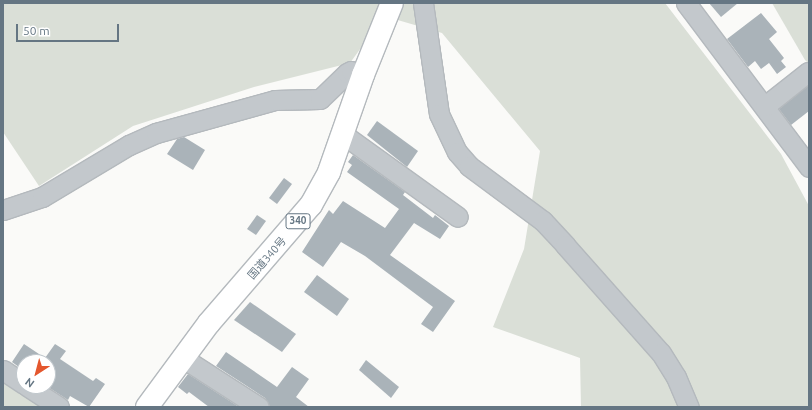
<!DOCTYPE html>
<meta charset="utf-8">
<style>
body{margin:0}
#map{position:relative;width:812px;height:410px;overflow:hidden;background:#fafaf8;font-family:Ubuntu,"Noto Sans JP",sans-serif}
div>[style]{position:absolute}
.green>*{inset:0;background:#dadfd7}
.building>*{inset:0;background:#aab3b9}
.roads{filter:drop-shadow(1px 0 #b4b9bd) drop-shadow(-1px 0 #b4b9bd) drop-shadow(0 1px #b4b9bd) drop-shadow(0 -1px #b4b9bd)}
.minor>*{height:19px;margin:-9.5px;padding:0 9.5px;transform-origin:9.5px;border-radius:9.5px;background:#c3c8cc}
.highway>*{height:22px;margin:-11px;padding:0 11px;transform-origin:11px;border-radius:11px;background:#fff}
span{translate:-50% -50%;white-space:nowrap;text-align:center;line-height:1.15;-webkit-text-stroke:4px #fff;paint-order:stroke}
.shield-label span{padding:1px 3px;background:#fff;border:1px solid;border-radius:3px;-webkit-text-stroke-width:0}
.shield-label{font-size:10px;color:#657683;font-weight:700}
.street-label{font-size:11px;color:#657683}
.frame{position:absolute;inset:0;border:4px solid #657683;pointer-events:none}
.north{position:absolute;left:16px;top:354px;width:40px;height:40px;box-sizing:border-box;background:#fff;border:1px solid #c1c8cd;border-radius:50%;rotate:216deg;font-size:11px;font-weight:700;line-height:16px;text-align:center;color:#657683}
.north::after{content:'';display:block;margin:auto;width:14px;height:18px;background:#e4572e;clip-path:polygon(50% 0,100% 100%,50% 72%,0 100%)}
.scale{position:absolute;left:16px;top:24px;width:103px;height:18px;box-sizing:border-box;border:2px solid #657683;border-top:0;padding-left:5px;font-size:12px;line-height:14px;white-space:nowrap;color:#657683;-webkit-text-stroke:3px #fff;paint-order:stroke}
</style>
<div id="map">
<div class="green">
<div style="clip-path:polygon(3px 3px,665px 3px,781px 154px,809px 206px,809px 407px,581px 407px,580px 358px,493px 327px,524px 249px,540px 151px,442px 33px,384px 16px,350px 63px,254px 87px,133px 126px,39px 186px,3px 132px)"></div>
<div style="clip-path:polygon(772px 3px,809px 3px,809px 64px,805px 60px)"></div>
<div style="clip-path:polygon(3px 381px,45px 407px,3px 407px)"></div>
</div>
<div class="building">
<div style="clip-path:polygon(709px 3px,738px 3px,721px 17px)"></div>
<div style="clip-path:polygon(761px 13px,777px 32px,769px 39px,784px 58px,781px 61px,786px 67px,777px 74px,769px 63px,761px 69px,755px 61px,748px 67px,727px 39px)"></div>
<div style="clip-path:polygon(809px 85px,809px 111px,791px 125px,779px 109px)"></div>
<div style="clip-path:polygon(377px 121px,418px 151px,407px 167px,367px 135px)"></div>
<div style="clip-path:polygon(184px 137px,205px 150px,193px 170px,167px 154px,177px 139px)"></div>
<div style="clip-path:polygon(353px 155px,405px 192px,403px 195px,433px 218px,435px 215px,449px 226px,440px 239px,414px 223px,390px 255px,455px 301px,433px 332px,421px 324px,433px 307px,365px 256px,341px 242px,323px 267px,302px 252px,329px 210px,333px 214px,343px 201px,385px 228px,399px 209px,347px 172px,352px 165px,348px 162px)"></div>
<div style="clip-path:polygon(284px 178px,292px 184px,277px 204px,269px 198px)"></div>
<div style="clip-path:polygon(257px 215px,266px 221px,256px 235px,247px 229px)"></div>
<div style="clip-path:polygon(317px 275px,349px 299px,337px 316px,304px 292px)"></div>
<div style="clip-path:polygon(250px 302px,296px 334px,282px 352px,234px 320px)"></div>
<div style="clip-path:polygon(24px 344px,45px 358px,55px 344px,66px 351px,60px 359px,93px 381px,96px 378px,105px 384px,89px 407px,70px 396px,68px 400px,48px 387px,48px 362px,24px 362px,23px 370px,12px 362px)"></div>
<div style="clip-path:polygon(226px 352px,277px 387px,292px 367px,309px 379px,296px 397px,309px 407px,270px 407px,265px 398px,216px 366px)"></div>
<div style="clip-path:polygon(366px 360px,399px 387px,391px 398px,359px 370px)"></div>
<div style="clip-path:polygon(188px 374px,239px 407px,209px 407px,189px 392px,187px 394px,178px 387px)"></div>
</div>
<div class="roads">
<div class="minor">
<div style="left:423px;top:3px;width:112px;rotate:81.8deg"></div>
<div style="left:439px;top:114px;width:42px;rotate:64.7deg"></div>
<div style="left:457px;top:152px;width:18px;rotate:49deg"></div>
<div style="left:469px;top:166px;width:92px;rotate:36.6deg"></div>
<div style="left:543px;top:221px;width:33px;rotate:47deg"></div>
<div style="left:565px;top:245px;width:144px;rotate:48.4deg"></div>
<div style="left:661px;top:353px;width:28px;rotate:58deg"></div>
<div style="left:676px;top:377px;width:33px;rotate:67deg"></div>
<div style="left:686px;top:3px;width:205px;rotate:53.1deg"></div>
<div style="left:765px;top:106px;width:55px;rotate:-38.3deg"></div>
<div style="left:344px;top:135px;width:140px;rotate:35.7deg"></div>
<div style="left:3px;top:210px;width:41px;rotate:-18.4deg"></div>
<div style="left:42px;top:197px;width:101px;rotate:-30.9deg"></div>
<div style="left:129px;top:145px;width:30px;rotate:-24deg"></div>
<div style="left:156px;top:133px;width:123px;rotate:-15.5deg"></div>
<div style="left:275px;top:100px;width:45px;rotate:-1.3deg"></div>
<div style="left:320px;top:99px;width:37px;rotate:-44deg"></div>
<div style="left:347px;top:73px;width:4px;rotate:-27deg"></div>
<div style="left:351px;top:71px;width:13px;rotate:18deg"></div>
<div style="left:183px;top:358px;width:90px;rotate:32.8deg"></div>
<div style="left:3px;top:370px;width:25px;rotate:34deg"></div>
<div style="left:27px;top:386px;width:38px;rotate:33deg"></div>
</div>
<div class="highway">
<div style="left:147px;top:407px;width:104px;rotate:-53.6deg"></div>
<div style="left:209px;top:323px;width:156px;rotate:-49.2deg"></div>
<div style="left:311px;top:205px;width:38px;rotate:-61deg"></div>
<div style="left:329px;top:172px;width:103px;rotate:-70.7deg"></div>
<div style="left:363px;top:75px;width:78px;rotate:-68.1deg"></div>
</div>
</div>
<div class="shield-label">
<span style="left:298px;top:221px">340</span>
</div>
<div class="street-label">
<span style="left:267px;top:258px;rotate:-49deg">国道340号</span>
</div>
<div class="frame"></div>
<div class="north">N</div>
<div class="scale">50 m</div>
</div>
